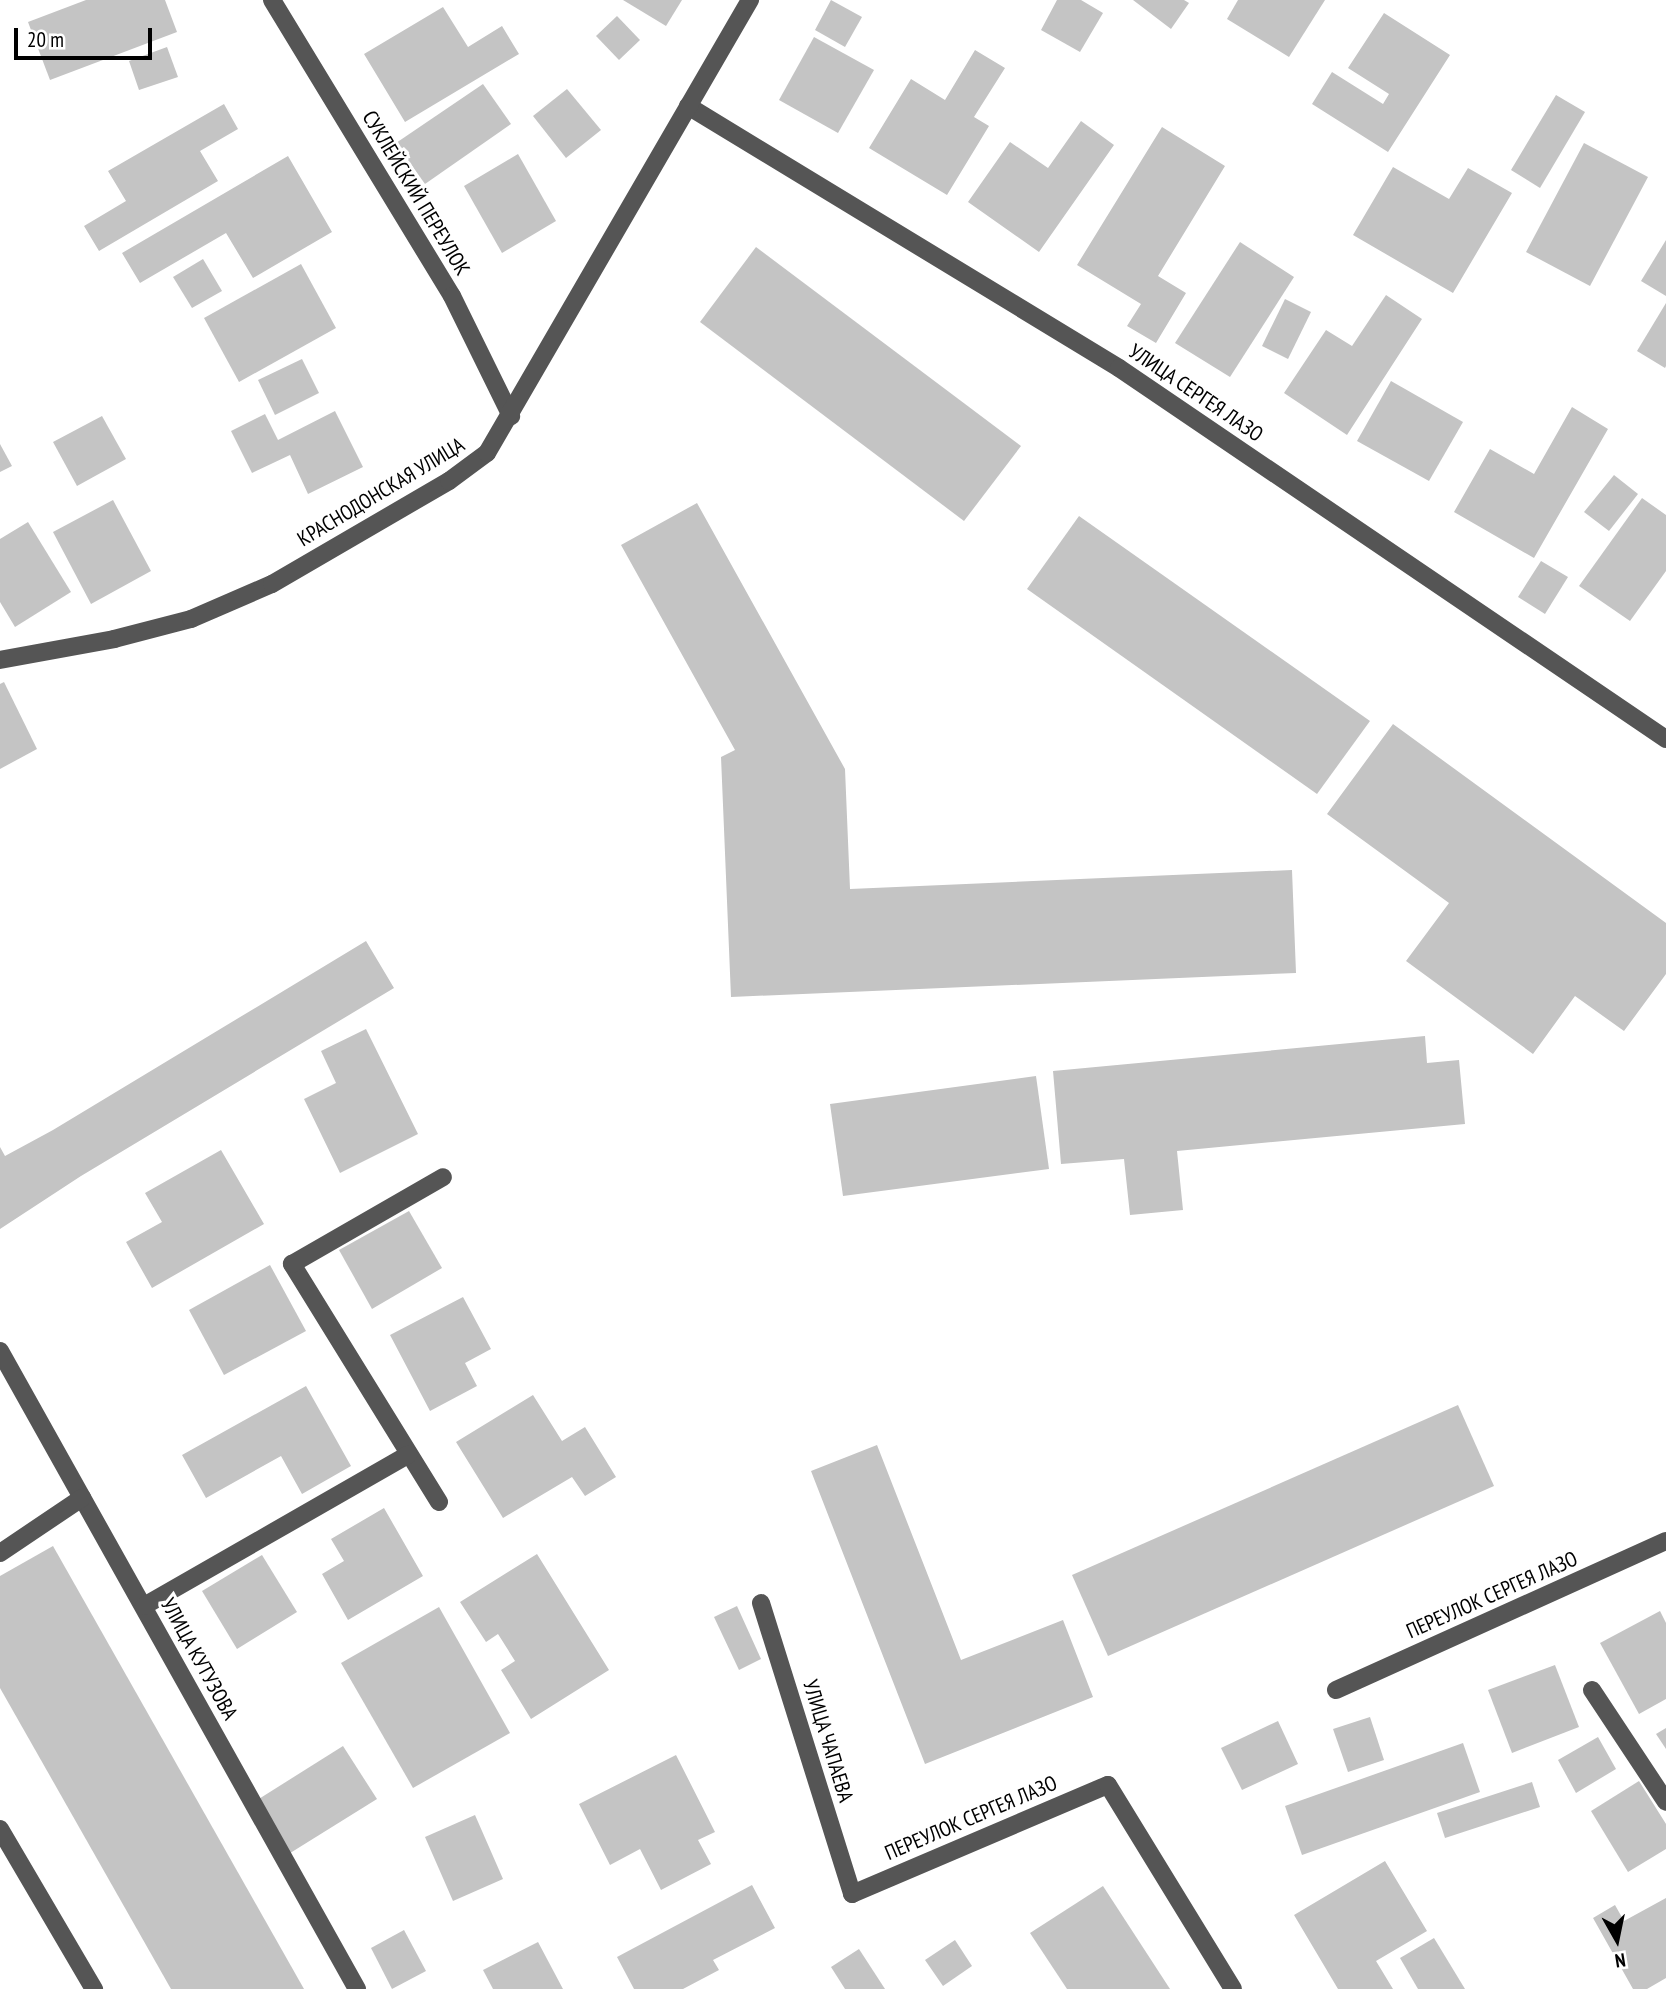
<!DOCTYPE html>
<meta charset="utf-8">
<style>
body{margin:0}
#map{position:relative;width:1666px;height:1989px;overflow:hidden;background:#fff;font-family:"PT Sans Narrow",sans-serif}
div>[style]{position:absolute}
.building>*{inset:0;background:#c4c4c4}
.minor>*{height:18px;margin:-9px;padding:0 9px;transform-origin:9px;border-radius:9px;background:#555}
span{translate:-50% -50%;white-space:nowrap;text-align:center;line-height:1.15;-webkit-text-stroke:6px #fff;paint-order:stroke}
.street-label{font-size:21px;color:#000}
.north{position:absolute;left:1582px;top:1905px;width:70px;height:70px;-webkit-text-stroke:5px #fff;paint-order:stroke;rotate:171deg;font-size:19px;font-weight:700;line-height:28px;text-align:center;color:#000}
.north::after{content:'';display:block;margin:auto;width:24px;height:32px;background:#000;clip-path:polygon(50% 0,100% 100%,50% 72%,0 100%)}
.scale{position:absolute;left:14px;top:28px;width:138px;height:32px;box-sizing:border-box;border:4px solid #000;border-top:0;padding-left:9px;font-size:21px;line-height:24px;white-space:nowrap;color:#000;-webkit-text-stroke:5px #fff;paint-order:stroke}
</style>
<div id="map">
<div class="building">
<div style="clip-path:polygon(86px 0,165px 0,177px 32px,50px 80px,28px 22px)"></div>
<div style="clip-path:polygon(623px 0,682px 0,666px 26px)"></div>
<div style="clip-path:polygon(831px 0,862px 17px,845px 47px,815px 30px)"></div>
<div style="clip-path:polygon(1057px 0,1081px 0,1103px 13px,1080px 52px,1041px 30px)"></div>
<div style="clip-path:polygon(1133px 0,1184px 0,1189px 3px,1171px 29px)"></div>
<div style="clip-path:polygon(1238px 0,1325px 0,1289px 57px,1227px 19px)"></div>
<div style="clip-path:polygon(443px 7px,468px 47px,502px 26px,519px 54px,405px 122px,364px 54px)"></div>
<div style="clip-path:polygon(1384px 13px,1450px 55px,1388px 152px,1312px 104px,1332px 72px,1383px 104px,1389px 94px,1348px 68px)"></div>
<div style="clip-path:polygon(617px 16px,640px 40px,619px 60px,596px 36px)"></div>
<div style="clip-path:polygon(814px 37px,874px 70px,838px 133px,779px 100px)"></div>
<div style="clip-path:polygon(167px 47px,178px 77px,139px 90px,129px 61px)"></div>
<div style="clip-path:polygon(975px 50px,1005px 68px,974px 117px,989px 126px,947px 195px,869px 148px,911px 79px,945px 100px)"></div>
<div style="clip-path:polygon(483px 84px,511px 124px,425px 184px,396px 143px)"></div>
<div style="clip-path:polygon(567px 89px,601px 130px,566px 158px,533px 116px)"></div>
<div style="clip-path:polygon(1556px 95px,1585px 112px,1540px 188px,1511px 170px)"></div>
<div style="clip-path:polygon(224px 104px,238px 129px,200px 151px,218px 181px,99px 251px,84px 226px,126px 201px,108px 171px)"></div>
<div style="clip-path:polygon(1081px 121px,1114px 145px,1039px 252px,968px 202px,1010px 142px,1048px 168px)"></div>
<div style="clip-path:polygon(1162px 127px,1225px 166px,1158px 276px,1186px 293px,1156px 343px,1127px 326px,1141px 304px,1077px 265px)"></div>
<div style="clip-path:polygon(1584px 143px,1648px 177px,1590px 286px,1526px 252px)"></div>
<div style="clip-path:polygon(518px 154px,556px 221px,502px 253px,464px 186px)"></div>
<div style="clip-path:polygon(288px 156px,332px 232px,253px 278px,226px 233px,140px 283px,122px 253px)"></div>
<div style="clip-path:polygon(1393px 167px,1449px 199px,1468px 168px,1512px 193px,1453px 293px,1353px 235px)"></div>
<div style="clip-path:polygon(1666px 240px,1666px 296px,1641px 281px)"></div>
<div style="clip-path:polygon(1240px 242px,1294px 277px,1230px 377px,1175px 343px)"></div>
<div style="clip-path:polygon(756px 247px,1021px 446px,964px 521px,700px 322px)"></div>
<div style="clip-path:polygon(203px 259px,222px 291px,192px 308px,173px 277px)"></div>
<div style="clip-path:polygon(301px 264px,336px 328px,239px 382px,204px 318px)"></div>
<div style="clip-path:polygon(1386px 295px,1422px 319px,1347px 435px,1284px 393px,1326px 330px,1352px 346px)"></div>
<div style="clip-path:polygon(1285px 299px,1311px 312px,1288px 359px,1262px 346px)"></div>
<div style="clip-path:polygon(1666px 303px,1666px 366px,1665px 368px,1637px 351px)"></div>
<div style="clip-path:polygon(302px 359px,319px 393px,275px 415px,258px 380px)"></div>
<div style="clip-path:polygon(1391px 381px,1463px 422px,1429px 481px,1357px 441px)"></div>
<div style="clip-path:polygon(1572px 407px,1608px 429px,1534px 558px,1454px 512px,1490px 449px,1534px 474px)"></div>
<div style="clip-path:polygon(335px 411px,363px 467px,308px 494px,290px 455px,252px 473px,231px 431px,265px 414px,278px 440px)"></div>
<div style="clip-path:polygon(102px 416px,126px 459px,77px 486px,53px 442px)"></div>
<div style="clip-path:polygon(0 444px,12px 466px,0 472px)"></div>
<div style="clip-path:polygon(1614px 475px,1638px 494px,1609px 531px,1584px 512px)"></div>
<div style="clip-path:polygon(1642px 498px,1666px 515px,1666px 571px,1630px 621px,1579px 586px)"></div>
<div style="clip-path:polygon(113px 500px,151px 571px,91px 604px,53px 532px)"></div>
<div style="clip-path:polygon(697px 503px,845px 769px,850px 889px,1292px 870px,1296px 973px,731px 997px,721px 757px,735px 750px,621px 545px)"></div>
<div style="clip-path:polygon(1079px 516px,1370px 721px,1317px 794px,1027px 589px)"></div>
<div style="clip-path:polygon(28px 522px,71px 592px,15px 627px,0 602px,0 539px)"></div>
<div style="clip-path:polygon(1541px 561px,1568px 577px,1545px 614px,1518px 597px)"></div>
<div style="clip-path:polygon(4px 682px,37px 749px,0 769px,0 684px)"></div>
<div style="clip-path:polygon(1393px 724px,1666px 923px,1666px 974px,1624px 1031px,1575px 996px,1533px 1054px,1406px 961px,1449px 903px,1327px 814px)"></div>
<div style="clip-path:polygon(366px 941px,394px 988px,81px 1176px,0 1229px,0 1147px,5px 1156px,53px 1130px)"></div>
<div style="clip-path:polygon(366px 1029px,418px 1134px,340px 1173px,304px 1099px,336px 1083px,321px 1051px)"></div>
<div style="clip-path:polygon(1425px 1036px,1427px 1063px,1459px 1060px,1465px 1124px,1177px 1151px,1183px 1210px,1130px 1215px,1124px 1159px,1061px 1164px,1053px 1071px)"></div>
<div style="clip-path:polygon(1036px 1076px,1049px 1169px,843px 1196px,830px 1104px)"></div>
<div style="clip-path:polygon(221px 1150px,264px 1224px,152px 1288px,126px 1242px,162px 1222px,145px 1193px)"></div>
<div style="clip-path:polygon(409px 1211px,442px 1268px,372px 1309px,339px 1250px)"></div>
<div style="clip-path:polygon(270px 1265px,306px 1331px,224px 1375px,189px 1310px)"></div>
<div style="clip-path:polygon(463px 1297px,491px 1349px,465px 1363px,477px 1386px,430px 1411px,390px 1335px)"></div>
<div style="clip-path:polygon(306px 1386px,351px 1466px,302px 1494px,281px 1456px,206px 1498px,182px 1455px)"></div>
<div style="clip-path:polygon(533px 1395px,562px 1441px,585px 1427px,616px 1477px,585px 1496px,572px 1477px,503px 1518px,456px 1442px)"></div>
<div style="clip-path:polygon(1458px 1405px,1494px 1486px,1108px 1656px,1072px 1575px)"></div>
<div style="clip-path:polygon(877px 1445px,961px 1660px,1063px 1620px,1093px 1697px,925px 1764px,811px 1471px)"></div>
<div style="clip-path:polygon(384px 1508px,423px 1576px,348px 1620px,322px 1574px,344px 1561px,331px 1539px)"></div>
<div style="clip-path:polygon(53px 1546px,304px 1989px,171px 1989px,0 1688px,0 1576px)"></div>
<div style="clip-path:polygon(537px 1554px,609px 1670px,531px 1719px,501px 1670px,515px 1661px,498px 1634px,486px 1642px,460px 1602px)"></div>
<div style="clip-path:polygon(262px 1555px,297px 1612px,237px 1649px,202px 1591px)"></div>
<div style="clip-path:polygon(737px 1606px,761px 1659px,739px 1670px,714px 1617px)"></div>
<div style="clip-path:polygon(439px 1607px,510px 1733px,413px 1788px,341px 1663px)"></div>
<div style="clip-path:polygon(1660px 1611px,1666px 1623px,1666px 1699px,1639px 1714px,1600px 1643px)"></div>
<div style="clip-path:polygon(1555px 1665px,1579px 1727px,1512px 1753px,1488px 1690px)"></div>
<div style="clip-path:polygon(1370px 1717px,1384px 1760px,1348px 1772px,1333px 1729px)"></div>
<div style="clip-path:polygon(1278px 1721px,1298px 1764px,1242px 1790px,1221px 1748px)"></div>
<div style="clip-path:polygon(1666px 1728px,1666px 1749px,1656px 1734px)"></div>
<div style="clip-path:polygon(1598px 1737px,1616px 1769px,1576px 1793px,1558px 1760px)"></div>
<div style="clip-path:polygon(1463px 1743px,1480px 1792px,1302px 1855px,1285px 1806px)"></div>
<div style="clip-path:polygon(343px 1746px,377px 1799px,287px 1855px,254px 1802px)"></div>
<div style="clip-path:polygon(676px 1755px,715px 1832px,698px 1840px,711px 1864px,661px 1890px,640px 1849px,610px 1865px,579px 1804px)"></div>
<div style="clip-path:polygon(1639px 1781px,1666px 1824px,1666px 1849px,1628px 1872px,1591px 1811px)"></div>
<div style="clip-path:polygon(1532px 1782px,1540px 1807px,1445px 1838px,1437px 1813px)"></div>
<div style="clip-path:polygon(475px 1815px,503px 1879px,453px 1901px,425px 1837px)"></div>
<div style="clip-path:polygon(1385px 1861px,1427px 1931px,1376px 1961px,1393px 1989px,1338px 1989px,1294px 1915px)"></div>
<div style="clip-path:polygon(752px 1885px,775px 1928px,713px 1960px,719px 1970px,683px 1989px,634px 1989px,617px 1957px)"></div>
<div style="clip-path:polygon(1103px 1886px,1170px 1989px,1067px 1989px,1030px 1933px)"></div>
<div style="clip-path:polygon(1666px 1898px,1666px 1978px,1647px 1989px,1633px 1989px,1593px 1918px,1615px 1905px,1624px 1921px)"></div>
<div style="clip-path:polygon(404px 1930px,426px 1971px,392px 1989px,371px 1948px)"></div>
<div style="clip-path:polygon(1434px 1938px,1465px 1989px,1418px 1989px,1400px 1958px)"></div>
<div style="clip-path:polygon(955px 1940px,972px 1966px,943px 1986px,925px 1960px)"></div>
<div style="clip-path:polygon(538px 1942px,563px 1989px,493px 1989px,483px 1970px)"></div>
<div style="clip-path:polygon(859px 1949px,885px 1989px,845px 1989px,831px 1967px)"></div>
</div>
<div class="minor">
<div style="left:272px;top:0;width:346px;rotate:58.7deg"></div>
<div style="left:452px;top:296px;width:134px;rotate:63.8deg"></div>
<div style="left:688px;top:106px;width:504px;rotate:31.29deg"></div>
<div style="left:1119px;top:368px;width:661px;rotate:34.15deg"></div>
<div style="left:0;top:660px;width:116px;rotate:-10.4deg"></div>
<div style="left:114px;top:639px;width:80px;rotate:-14.6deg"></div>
<div style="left:191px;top:619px;width:88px;rotate:-23.4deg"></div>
<div style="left:272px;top:584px;width:205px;rotate:-30.2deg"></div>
<div style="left:449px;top:481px;width:47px;rotate:-36.4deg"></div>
<div style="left:487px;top:453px;width:524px;rotate:-59.86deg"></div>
<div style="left:0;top:1351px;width:731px;rotate:60.77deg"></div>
<div style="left:439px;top:1502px;width:280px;rotate:-121.7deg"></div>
<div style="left:292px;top:1264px;width:174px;rotate:-29.9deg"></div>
<div style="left:0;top:1553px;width:99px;rotate:-33.9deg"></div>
<div style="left:761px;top:1603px;width:305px;rotate:72.6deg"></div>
<div style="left:852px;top:1894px;width:278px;rotate:-23.1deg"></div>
<div style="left:1108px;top:1785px;width:239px;rotate:58.5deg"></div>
<div style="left:144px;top:1606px;width:305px;rotate:-29.8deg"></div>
<div style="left:1336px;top:1690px;width:362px;rotate:-24.3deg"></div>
<div style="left:1592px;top:1690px;width:134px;rotate:56.5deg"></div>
<div style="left:0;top:1829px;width:186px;rotate:59.6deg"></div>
</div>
<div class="street-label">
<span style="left:416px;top:193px;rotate:59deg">СУКЛЕЙСКИЙ ПЕРЕУЛОК</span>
<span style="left:1196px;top:393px;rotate:34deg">УЛИЦА СЕРГЕЯ ЛАЗО</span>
<span style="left:381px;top:492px;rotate:-31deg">КРАСНОДОНСКАЯ УЛИЦА</span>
<span style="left:1492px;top:1595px;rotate:-24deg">ПЕРЕУЛОК СЕРГЕЯ ЛАЗО</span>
<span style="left:199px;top:1659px;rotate:61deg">УЛИЦА КУТУЗОВА</span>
<span style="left:828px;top:1741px;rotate:73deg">УЛИЦА ЧАПАЕВА</span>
<span style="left:971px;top:1818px;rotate:-23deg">ПЕРЕУЛОК СЕРГЕЯ ЛАЗО</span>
</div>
<div class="north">N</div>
<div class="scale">20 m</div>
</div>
